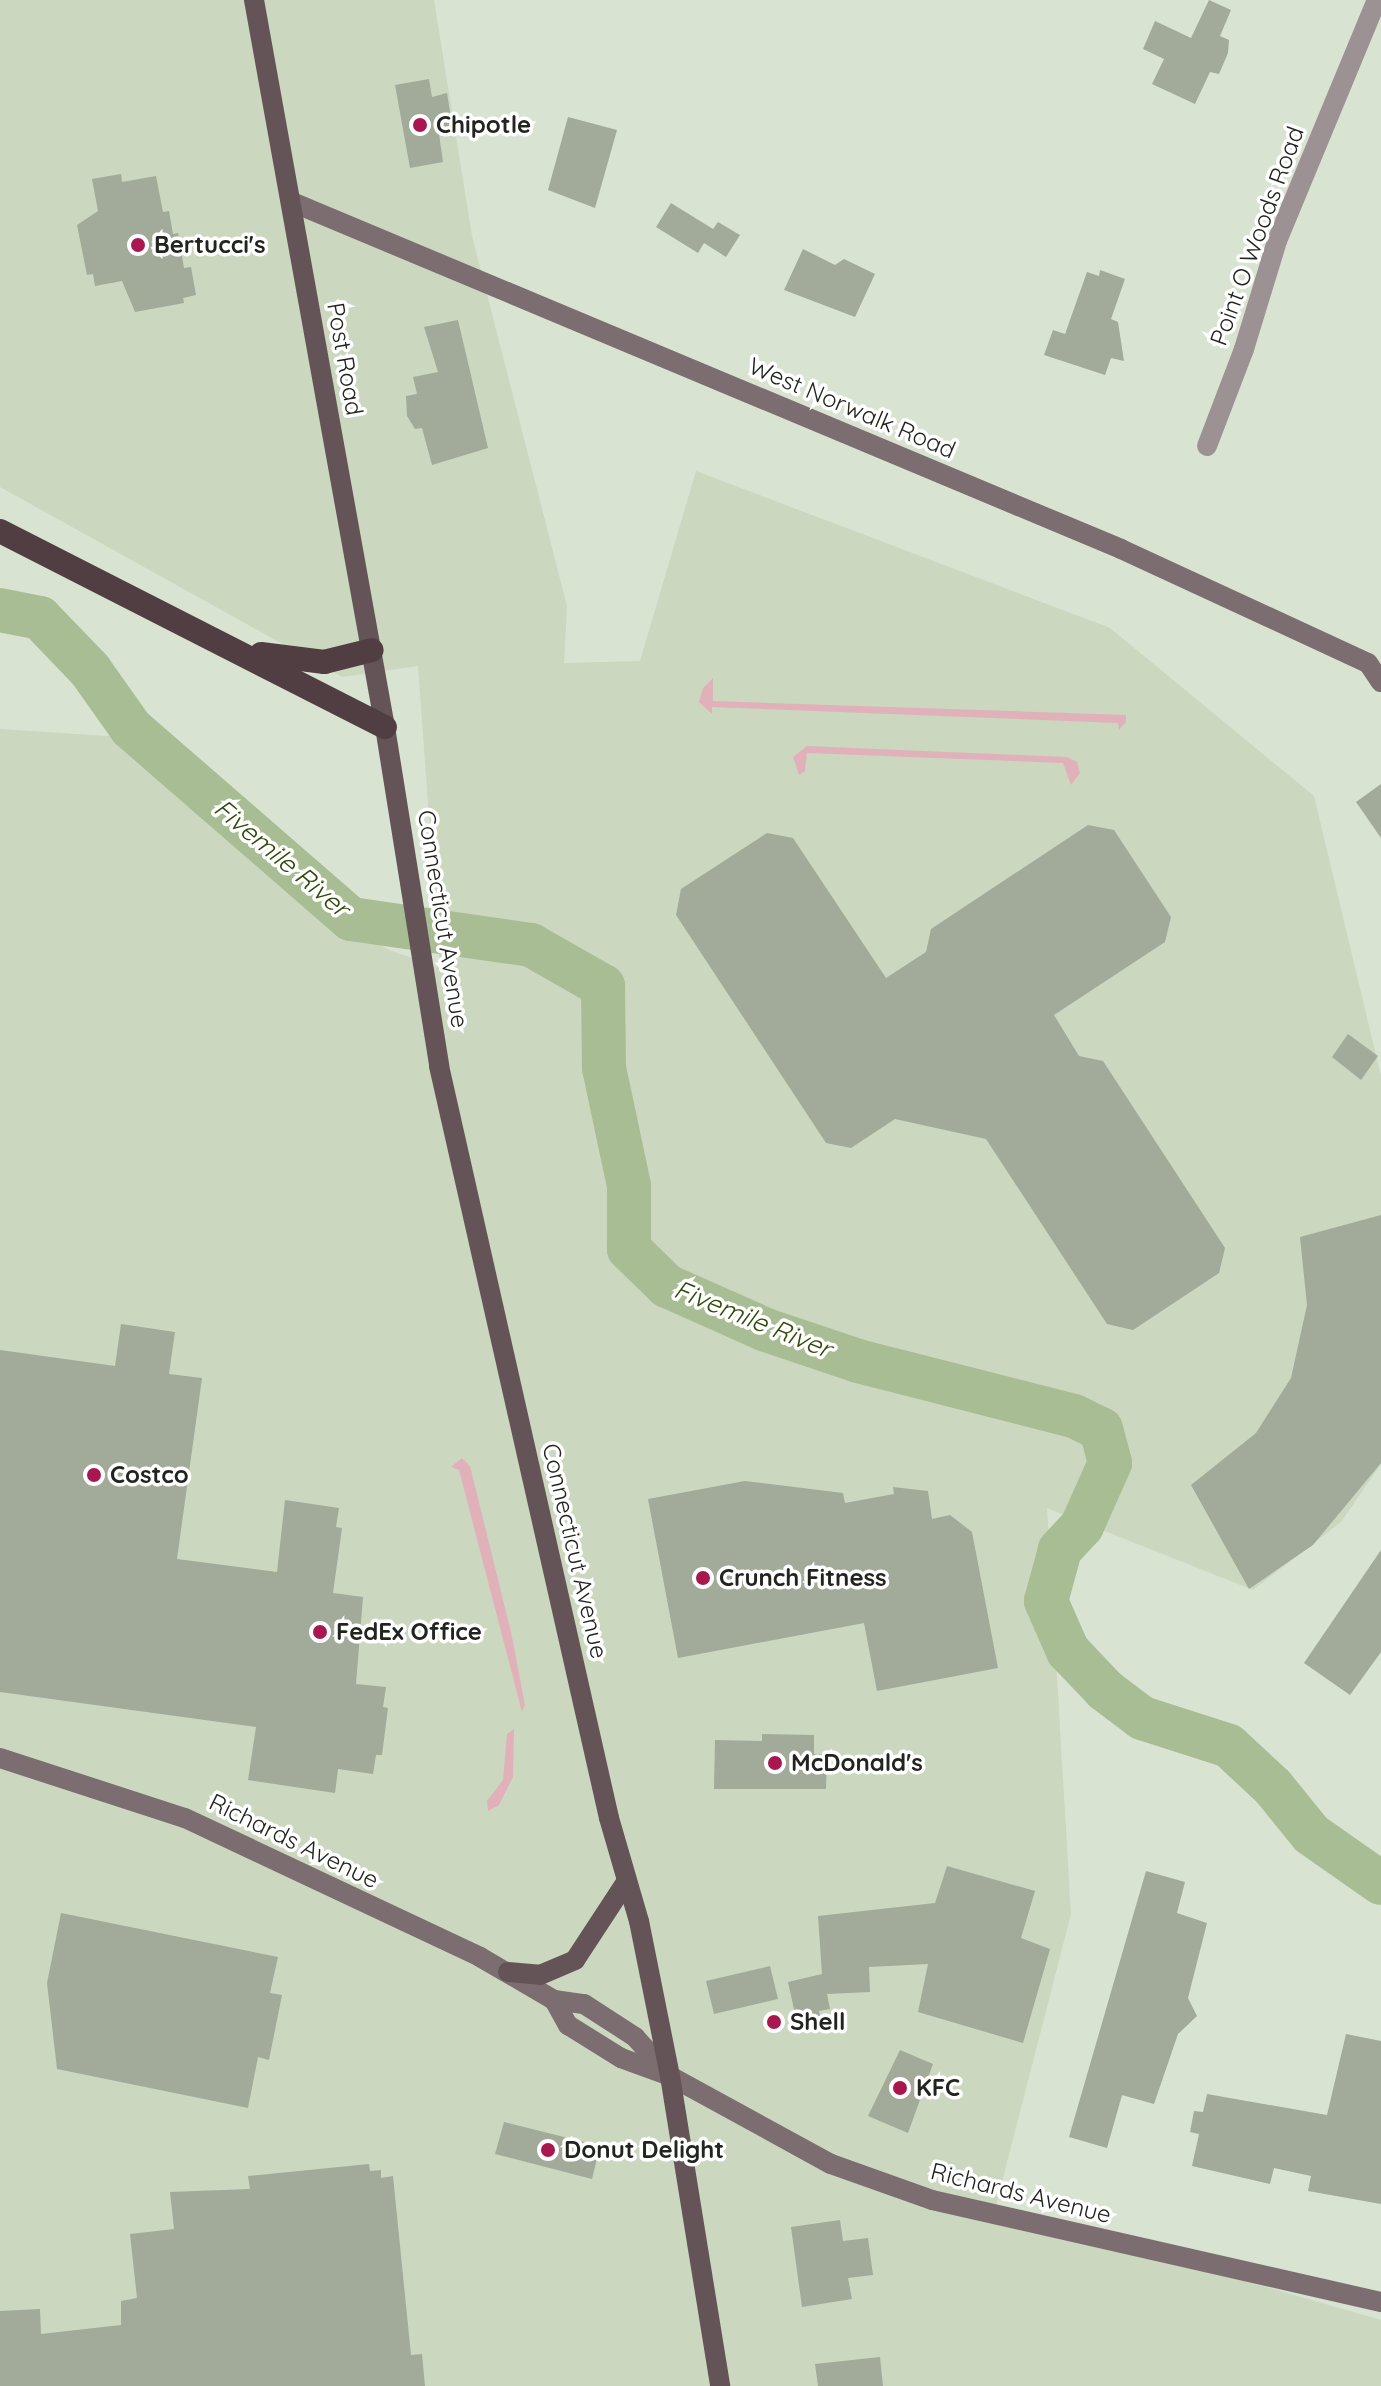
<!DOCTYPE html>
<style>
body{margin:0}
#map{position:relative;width:1381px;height:2386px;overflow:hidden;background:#d9e3d1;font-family:Quicksand,sans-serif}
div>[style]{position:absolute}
.built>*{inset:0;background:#cbd7bf}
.green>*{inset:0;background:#e1b1ba}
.river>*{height:44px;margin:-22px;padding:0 22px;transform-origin:22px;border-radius:22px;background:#a8bd94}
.building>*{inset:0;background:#a2aa99}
.street>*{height:20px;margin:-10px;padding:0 10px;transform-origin:10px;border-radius:10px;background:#9c9294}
.secondary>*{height:20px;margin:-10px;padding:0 10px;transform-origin:10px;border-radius:10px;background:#7c6e70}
.primary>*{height:20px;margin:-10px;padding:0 10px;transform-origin:10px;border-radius:10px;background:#655457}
.highway>*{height:24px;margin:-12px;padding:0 12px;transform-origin:12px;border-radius:12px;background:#513e42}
.dots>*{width:22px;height:22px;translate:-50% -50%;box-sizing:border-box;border:4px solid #fff;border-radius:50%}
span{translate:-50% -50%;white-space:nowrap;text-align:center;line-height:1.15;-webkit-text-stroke:7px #fff;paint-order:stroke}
.poi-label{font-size:24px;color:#22251f;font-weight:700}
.left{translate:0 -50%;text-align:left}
.street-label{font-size:24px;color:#22251f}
.water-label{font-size:26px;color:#314a0b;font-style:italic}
</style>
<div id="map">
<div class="built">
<div style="clip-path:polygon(0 0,434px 0,472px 236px,567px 606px,564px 663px,640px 661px,696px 471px,1110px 628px,1314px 796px,1381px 1076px,1381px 1464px,1341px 1522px,1253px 1590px,1047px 1508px,1071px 1914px,995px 2209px,1381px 2320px,1381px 2386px,0 2386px,0 729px,123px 737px,318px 910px,389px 950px,440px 968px,418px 666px,342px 677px,0 487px)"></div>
</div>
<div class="green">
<div style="clip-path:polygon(713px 678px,713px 701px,1126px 715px,1126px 722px,1119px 730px,1118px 723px,712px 707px,712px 714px,699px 702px,703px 688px)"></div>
<div style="clip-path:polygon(807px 746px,1067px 757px,1077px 762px,1080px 773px,1071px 785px,1063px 763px,807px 753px,805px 771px,799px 775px,793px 757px)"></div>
<div style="clip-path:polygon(462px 1458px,470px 1466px,511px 1632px,525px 1705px,522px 1712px,459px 1470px,451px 1467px)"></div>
<div style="clip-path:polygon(514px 1729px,513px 1777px,499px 1805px,488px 1811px,487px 1801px,503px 1780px,507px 1734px)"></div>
</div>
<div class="river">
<div style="left:0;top:610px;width:41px;rotate:11.3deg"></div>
<div style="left:40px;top:618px;width:72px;rotate:46.1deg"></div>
<div style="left:90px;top:670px;width:71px;rotate:54.7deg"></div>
<div style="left:131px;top:728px;width:291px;rotate:41deg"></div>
<div style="left:351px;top:919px;width:182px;rotate:8.2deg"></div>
<div style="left:531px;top:945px;width:83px;rotate:29.7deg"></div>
<div style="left:603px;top:986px;width:82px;rotate:89.3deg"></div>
<div style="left:604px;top:1068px;width:121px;rotate:78deg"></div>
<div style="left:629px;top:1186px;width:63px;rotate:90deg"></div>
<div style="left:629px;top:1249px;width:53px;rotate:44.2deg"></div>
<div style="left:667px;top:1286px;width:108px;rotate:24deg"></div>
<div style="left:766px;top:1330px;width:97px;rotate:18.6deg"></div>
<div style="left:858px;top:1361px;width:223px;rotate:14.3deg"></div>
<div style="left:1074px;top:1416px;width:30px;rotate:26deg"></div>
<div style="left:1101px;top:1429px;width:35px;rotate:75deg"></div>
<div style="left:1110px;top:1463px;width:69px;rotate:114deg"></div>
<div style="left:1082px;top:1526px;width:33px;rotate:133deg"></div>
<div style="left:1060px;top:1550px;width:53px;rotate:105.4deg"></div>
<div style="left:1046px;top:1601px;width:55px;rotate:66.3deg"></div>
<div style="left:1068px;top:1651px;width:54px;rotate:46.5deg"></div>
<div style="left:1105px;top:1690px;width:46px;rotate:37.1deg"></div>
<div style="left:1142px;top:1718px;width:91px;rotate:17.8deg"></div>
<div style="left:1229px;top:1746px;width:60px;rotate:43deg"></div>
<div style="left:1273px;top:1787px;width:60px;rotate:51deg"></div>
<div style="left:1311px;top:1834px;width:85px;rotate:35deg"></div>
</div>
<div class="building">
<div style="clip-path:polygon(1209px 0,1231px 10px,1220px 36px,1229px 40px,1228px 53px,1219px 74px,1210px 72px,1195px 104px,1152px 84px,1164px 59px,1143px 49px,1155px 21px,1191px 38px)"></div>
<div style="clip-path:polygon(429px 79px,432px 97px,447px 93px,453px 131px,439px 134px,443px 162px,410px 168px,395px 85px)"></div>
<div style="clip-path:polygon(568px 117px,617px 130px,595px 208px,548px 190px)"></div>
<div style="clip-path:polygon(121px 174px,122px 182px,156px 176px,163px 212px,169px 211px,173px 234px,178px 233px,184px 268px,191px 267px,196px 295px,183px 298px,184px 303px,135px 312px,122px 281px,95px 286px,93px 274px,87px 275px,77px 225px,98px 211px,92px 179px)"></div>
<div style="clip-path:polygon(671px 203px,713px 229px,718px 222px,740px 235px,726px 257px,704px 243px,698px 253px,656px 227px)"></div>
<div style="clip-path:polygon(803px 249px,835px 265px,844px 259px,875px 274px,855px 317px,784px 290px)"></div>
<div style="clip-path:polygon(1100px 270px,1125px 279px,1111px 319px,1118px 322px,1124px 361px,1111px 358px,1105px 375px,1044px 355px,1053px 330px,1065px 334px,1087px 272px,1099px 276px)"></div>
<div style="clip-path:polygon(458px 320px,488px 448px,432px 465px,422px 428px,415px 429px,407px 416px,406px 396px,417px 394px,413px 377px,438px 372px,424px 327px)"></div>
<div style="clip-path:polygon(1381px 784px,1381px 838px,1356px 802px)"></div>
<div style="clip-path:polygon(1088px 825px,1114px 830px,1171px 917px,1165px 942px,1054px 1015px,1079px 1056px,1103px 1061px,1225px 1248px,1219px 1273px,1133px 1330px,1107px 1324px,986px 1139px,895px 1119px,851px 1148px,826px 1143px,676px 915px,681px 889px,767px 833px,793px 838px,886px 978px,926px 952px,931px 929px)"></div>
<div style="clip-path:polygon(1348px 1034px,1378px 1056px,1361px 1080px,1332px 1057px)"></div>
<div style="clip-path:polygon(1381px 1215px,1381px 1463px,1313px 1545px,1249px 1589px,1191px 1485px,1256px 1433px,1291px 1378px,1307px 1305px,1300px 1237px)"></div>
<div style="clip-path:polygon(121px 1324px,175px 1332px,169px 1374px,202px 1378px,177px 1559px,277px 1572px,285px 1500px,339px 1508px,336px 1527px,342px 1528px,333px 1593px,363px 1597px,356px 1684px,386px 1687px,383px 1707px,388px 1708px,382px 1755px,376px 1755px,373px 1774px,338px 1769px,335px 1793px,248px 1780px,256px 1727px,0 1692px,0 1350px,115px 1366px)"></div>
<div style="clip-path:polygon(745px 1481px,843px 1493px,845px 1503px,894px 1494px,893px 1487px,928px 1491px,932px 1519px,950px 1515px,972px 1532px,998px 1668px,877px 1691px,864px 1623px,678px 1658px,648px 1499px)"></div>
<div style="clip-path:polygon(1381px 1550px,1381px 1652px,1350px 1695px,1304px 1663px)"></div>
<div style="clip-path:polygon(762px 1734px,814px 1735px,814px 1754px,827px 1754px,826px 1789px,714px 1789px,715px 1740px,762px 1741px)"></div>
<div style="clip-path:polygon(947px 1866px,1035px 1891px,1021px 1938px,1050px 1949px,1023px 2043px,918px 2012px,928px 1964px,869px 1967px,870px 1992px,827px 1994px,830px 2009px,819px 2011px,823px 2027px,799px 2032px,788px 1982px,822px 1974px,818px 1916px,935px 1903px)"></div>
<div style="clip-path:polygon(1146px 1871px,1185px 1882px,1177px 1913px,1207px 1923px,1188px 1998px,1197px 2016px,1178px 2034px,1154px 2104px,1122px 2095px,1107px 2148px,1069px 2137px)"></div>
<div style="clip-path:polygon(61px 1913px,278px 1957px,270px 1993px,282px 1995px,269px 2060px,258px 2057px,248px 2108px,57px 2069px,47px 1983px)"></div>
<div style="clip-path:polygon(770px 1966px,778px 1999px,714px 2014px,706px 1981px)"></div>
<div style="clip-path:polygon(1346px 2034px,1381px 2041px,1381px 2204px,1308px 2191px,1311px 2176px,1274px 2168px,1270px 2184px,1192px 2166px,1199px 2134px,1190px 2132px,1194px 2111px,1203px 2112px,1207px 2094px,1327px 2115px)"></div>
<div style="clip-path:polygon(900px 2050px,933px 2064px,908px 2133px,868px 2116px)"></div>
<div style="clip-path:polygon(504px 2122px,600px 2146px,592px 2179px,495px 2154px)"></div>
<div style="clip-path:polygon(369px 2164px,370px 2171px,381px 2170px,381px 2178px,393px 2176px,411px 2355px,422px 2354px,425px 2386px,0 2386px,0 2311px,40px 2309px,41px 2334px,121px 2325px,121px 2301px,137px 2298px,130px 2234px,174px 2229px,170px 2192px,250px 2189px,248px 2176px)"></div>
<div style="clip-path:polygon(840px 2220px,843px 2241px,868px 2238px,873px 2275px,848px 2278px,852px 2299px,802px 2307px,791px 2227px)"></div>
<div style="clip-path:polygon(880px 2357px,883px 2386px,818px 2386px,815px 2364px)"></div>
</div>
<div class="street">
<div style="left:1207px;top:446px;width:104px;rotate:-69.1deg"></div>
<div style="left:1244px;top:349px;width:113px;rotate:-73deg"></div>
<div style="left:1277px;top:241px;width:261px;rotate:-67.5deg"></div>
</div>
<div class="secondary">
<div style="left:292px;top:202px;width:899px;rotate:22.71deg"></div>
<div style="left:1121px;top:549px;width:272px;rotate:24.8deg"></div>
<div style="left:1368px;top:663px;width:23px;rotate:56deg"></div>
<div style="left:0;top:1758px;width:194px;rotate:18deg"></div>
<div style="left:185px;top:1818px;width:326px;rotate:25.2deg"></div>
<div style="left:480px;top:1957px;width:86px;rotate:30.2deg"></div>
<div style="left:554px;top:2000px;width:30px;rotate:8deg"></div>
<div style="left:584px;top:2004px;width:61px;rotate:32.9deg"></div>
<div style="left:635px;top:2037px;width:52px;rotate:48.1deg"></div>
<div style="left:554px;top:2000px;width:29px;rotate:61deg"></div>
<div style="left:568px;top:2025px;width:62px;rotate:31.9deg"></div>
<div style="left:621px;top:2058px;width:52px;rotate:20.2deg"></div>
<div style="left:670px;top:2076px;width:183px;rotate:28.7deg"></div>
<div style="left:831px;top:2164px;width:107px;rotate:19.6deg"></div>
<div style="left:932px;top:2200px;width:460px;rotate:12.8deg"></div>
</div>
<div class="primary">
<div style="left:254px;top:0;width:739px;rotate:79.79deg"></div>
<div style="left:385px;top:727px;width:343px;rotate:80.9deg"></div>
<div style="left:439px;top:1066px;width:771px;rotate:77.26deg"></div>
<div style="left:609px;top:1818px;width:107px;rotate:73.8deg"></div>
<div style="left:639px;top:1921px;width:158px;rotate:78.7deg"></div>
<div style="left:670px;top:2076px;width:314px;rotate:80.8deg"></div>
<div style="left:508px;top:1972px;width:32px;rotate:5deg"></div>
<div style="left:540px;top:1975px;width:38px;rotate:-23deg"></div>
<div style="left:575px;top:1960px;width:93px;rotate:-56.8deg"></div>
</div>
<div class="highway">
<div style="left:0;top:531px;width:432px;rotate:27deg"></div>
<div style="left:261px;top:654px;width:64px;rotate:7.2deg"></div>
<div style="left:324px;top:662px;width:49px;rotate:-14deg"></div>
</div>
<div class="dots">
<div style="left:420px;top:125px;background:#a9174f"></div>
<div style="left:138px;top:245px;background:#a9174f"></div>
<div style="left:94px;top:1475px;background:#a9174f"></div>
<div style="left:703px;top:1578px;background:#a9174f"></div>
<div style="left:320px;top:1632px;background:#a9174f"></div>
<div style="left:775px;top:1763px;background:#a9174f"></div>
<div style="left:774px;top:2022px;background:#a9174f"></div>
<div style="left:900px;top:2088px;background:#a9174f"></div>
<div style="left:548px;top:2150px;background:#a9174f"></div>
</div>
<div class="poi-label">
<span class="left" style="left:436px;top:125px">Chipotle</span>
<span class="left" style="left:154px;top:245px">Bertucci's</span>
<span class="left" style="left:110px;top:1475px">Costco</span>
<span class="left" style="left:719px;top:1578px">Crunch Fitness</span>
<span class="left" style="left:336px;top:1632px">FedEx Office</span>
<span class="left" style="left:791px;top:1763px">McDonald's</span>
<span class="left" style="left:790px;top:2022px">Shell</span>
<span class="left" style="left:916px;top:2088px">KFC</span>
<span class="left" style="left:564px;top:2150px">Donut Delight</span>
</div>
<div class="street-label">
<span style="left:1257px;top:236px;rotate:-70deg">Point O Woods Road</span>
<span style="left:345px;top:359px;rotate:80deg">Post Road</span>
<span style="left:852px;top:408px;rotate:23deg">West Norwalk Road</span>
<span style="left:443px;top:919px;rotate:81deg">Connecticut Avenue</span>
<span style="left:575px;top:1551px;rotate:77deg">Connecticut Avenue</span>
<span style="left:294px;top:1841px;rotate:26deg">Richards Avenue</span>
<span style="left:1021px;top:2193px;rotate:14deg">Richards Avenue</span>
</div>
<div class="water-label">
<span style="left:282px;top:858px;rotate:40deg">Fivemile River</span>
<span style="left:753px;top:1319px;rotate:22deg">Fivemile River</span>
</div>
</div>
